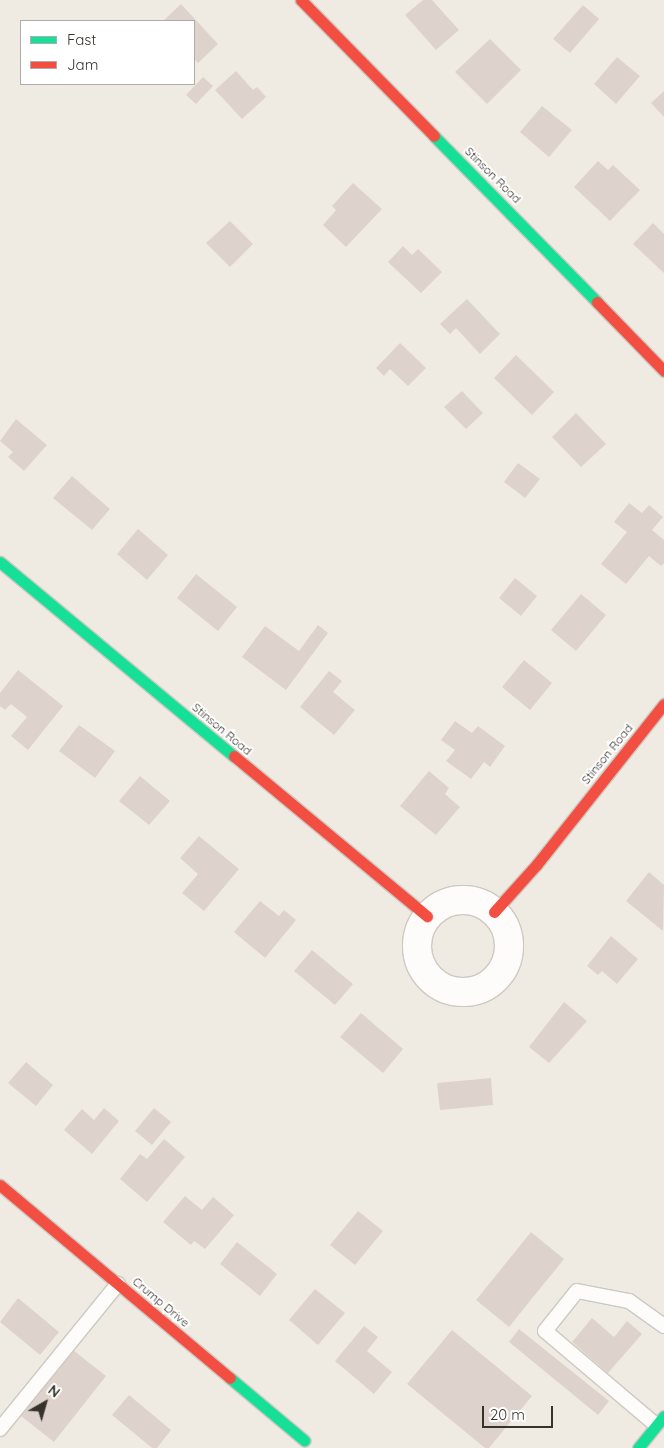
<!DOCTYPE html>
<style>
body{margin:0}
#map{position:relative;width:664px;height:1448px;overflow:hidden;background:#f0ebe2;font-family:Quicksand,sans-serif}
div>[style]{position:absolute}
.building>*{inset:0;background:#ded2cd}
.roads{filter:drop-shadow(1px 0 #cdc9c2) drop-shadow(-1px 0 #cdc9c2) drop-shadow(0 1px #cdc9c2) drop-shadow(0 -1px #cdc9c2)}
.lane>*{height:14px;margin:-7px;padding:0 7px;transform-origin:7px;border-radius:7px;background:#fdfcfb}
.street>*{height:28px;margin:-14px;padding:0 14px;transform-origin:14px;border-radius:14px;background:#fdfcfb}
.street>.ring{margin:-14px;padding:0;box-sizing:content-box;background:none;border:28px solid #fdfcfb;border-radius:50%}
.fast>*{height:11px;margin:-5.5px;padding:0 5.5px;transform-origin:5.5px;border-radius:5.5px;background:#16e098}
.jam>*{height:11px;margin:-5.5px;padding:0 5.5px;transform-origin:5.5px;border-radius:5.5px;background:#f24e42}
span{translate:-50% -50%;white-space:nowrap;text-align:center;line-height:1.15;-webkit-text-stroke:4px #fff;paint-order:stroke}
.street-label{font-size:12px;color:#36322c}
.legend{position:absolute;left:20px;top:20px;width:175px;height:65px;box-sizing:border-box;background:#fff;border:1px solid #afadab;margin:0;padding:6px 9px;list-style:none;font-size:15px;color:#36322c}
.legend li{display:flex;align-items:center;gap:10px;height:25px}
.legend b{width:25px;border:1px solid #afadab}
.north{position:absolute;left:20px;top:1378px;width:50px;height:50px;-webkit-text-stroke:4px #fff;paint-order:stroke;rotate:38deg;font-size:14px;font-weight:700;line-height:20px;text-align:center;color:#36322c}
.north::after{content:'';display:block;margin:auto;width:18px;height:22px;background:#36322c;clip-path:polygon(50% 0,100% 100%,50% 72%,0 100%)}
.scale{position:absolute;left:482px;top:1406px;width:71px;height:22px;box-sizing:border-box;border:2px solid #36322c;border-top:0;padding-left:6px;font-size:15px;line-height:18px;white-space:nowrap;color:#36322c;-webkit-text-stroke:4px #fff;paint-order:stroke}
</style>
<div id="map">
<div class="building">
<div style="clip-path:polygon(423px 0,432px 0,459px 30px,436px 50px,405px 15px)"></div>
<div style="clip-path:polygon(181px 4px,218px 44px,198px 63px,194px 59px,194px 21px,163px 21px)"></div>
<div style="clip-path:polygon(583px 5px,599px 19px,570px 53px,553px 39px)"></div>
<div style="clip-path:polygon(490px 39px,521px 70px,487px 104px,455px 72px)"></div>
<div style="clip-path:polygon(617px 57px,640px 76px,616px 104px,594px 84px)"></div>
<div style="clip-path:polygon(236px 71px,253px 90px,257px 87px,266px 97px,242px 119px,215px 90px)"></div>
<div style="clip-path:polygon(203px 77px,213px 86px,196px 104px,186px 95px)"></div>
<div style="clip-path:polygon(664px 91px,664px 117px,651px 103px)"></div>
<div style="clip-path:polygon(542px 106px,572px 130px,549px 157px,520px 132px)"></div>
<div style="clip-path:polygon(598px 161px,608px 170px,613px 165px,640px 190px,610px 221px,574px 187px)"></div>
<div style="clip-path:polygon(353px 183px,382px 209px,346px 247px,323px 225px,336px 210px,332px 206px)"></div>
<div style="clip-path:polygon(230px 221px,253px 244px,230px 267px,206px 243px)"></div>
<div style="clip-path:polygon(653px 223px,664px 234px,664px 273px,633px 244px)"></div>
<div style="clip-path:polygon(403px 246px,412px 255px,418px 249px,442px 272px,421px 293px,388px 262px)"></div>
<div style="clip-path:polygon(467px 299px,500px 334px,480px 354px,456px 328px,450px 334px,440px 324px)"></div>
<div style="clip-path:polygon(400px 343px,426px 368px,408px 386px,390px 369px,384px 376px,376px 368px)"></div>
<div style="clip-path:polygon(516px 355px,554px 392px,532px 415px,494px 378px)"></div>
<div style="clip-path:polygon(462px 391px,483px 413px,466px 429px,444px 407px)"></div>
<div style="clip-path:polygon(576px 413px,606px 444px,581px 467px,552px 437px)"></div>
<div style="clip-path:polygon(16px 419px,47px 445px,24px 471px,8px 457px,13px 452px,0 441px)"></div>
<div style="clip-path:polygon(518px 463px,540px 479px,525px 498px,504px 482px)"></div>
<div style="clip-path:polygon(72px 476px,110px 509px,92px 530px,53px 498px)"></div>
<div style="clip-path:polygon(629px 503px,642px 513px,649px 505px,663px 517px,652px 530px,664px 540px,664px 563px,661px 566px,649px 556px,626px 584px,601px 564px,627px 532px,614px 522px)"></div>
<div style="clip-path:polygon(138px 529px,168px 555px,147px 580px,117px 554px)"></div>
<div style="clip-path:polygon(196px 574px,237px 607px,218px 631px,177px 598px)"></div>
<div style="clip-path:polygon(515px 578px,537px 596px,521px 616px,499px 598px)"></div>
<div style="clip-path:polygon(581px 594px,606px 615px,576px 651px,551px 630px)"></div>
<div style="clip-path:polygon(318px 625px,328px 633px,286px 690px,242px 657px,265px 626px,299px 651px)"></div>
<div style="clip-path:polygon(524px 660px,552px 683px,530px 710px,502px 687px)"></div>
<div style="clip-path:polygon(18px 670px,63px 706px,28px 750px,11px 736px,27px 717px,11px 704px,5px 710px,0 706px,0 693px)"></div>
<div style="clip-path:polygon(329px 671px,342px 681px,333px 692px,355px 710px,334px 735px,300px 707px)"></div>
<div style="clip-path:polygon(455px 721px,472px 733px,478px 726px,505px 746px,490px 767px,484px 762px,471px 779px,446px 761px,455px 750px,441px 740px)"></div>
<div style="clip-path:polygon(79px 725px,115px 751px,95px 778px,59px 751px)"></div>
<div style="clip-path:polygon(429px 771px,449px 788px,445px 794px,460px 807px,436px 835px,400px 806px)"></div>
<div style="clip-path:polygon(140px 776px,170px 801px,149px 825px,119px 801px)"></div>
<div style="clip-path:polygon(199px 836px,239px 869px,204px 911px,182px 893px,198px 874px,180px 858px)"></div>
<div style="clip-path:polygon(649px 872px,664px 885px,663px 931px,626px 901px)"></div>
<div style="clip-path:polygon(260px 901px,279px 916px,284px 910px,296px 920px,265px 958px,234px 932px)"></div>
<div style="clip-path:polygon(611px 936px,638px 959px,617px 984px,602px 971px,598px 975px,587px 966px)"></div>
<div style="clip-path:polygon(312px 950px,353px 984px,335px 1005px,294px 971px)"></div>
<div style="clip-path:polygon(564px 1002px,587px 1021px,549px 1063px,529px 1047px)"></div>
<div style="clip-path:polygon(361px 1013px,403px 1049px,383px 1073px,340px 1037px)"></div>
<div style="clip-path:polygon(26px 1062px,53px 1085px,36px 1106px,8px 1083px)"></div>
<div style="clip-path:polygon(491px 1078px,493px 1105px,440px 1110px,437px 1083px)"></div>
<div style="clip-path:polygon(104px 1108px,119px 1121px,92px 1154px,64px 1130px,82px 1109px,94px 1120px)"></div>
<div style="clip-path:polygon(154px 1108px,171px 1122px,152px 1145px,135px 1131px)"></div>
<div style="clip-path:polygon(164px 1139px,185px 1157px,147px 1202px,120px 1179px,140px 1154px,147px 1159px)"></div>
<div style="clip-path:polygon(185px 1196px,202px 1210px,213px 1197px,234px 1215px,205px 1249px,194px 1241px,191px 1245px,163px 1222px)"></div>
<div style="clip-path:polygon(358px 1211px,383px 1231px,355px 1265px,330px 1245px)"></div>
<div style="clip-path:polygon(531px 1232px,564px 1259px,509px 1327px,476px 1300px)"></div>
<div style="clip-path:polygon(237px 1242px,277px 1274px,260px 1296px,220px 1264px)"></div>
<div style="clip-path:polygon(315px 1289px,345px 1313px,318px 1345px,289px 1320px)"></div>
<div style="clip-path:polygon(18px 1298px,59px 1332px,40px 1355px,0 1322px)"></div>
<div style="clip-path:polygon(592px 1318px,614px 1337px,627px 1321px,642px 1334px,608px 1373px,572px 1342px)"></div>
<div style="clip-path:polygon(364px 1326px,378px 1337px,367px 1351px,392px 1372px,374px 1394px,335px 1361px)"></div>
<div style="clip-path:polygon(519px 1329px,609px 1401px,598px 1415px,509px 1342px)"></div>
<div style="clip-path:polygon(452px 1330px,532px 1396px,489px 1448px,485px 1448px,407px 1384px)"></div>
<div style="clip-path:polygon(73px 1350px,106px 1376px,54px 1442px,21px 1416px)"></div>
<div style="clip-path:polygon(129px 1395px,171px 1430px,157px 1448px,152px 1448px,112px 1415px)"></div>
</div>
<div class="roads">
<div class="lane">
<div style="left:656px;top:1425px;width:145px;rotate:-139.7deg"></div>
<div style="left:545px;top:1331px;width:51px;rotate:-51.3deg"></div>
<div style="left:577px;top:1291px;width:53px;rotate:10.9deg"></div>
<div style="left:629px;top:1301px;width:43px;rotate:35.5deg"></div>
<div style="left:0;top:1429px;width:187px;rotate:-50.9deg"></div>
</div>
<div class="street">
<div class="ring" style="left:417px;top:900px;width:64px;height:64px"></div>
</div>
<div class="fast">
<div style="left:434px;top:136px;width:233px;rotate:45.5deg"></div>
<div style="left:0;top:562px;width:304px;rotate:39.7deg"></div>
<div style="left:230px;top:1378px;width:97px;rotate:40deg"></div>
<div style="left:638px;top:1448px;width:41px;rotate:-50.9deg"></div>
</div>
<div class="jam">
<div style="left:301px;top:0;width:190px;rotate:45.6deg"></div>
<div style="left:597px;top:302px;width:96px;rotate:45.8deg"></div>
<div style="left:234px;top:756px;width:251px;rotate:39.7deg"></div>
<div style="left:494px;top:912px;width:64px;rotate:-48.1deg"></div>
<div style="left:537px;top:864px;width:204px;rotate:-51.6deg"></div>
<div style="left:0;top:1185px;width:300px;rotate:40deg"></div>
</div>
</div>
<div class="street-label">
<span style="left:493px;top:175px;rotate:45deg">Stinson Road</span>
<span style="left:222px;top:729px;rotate:40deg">Stinson Road</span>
<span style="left:607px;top:754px;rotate:-51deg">Stinson Road</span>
<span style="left:161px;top:1302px;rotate:40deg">Crump Drive</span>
</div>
<ul class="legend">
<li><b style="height:6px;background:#16e098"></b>Fast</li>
<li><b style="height:6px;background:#f24e42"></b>Jam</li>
</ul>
<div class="north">N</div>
<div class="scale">20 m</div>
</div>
